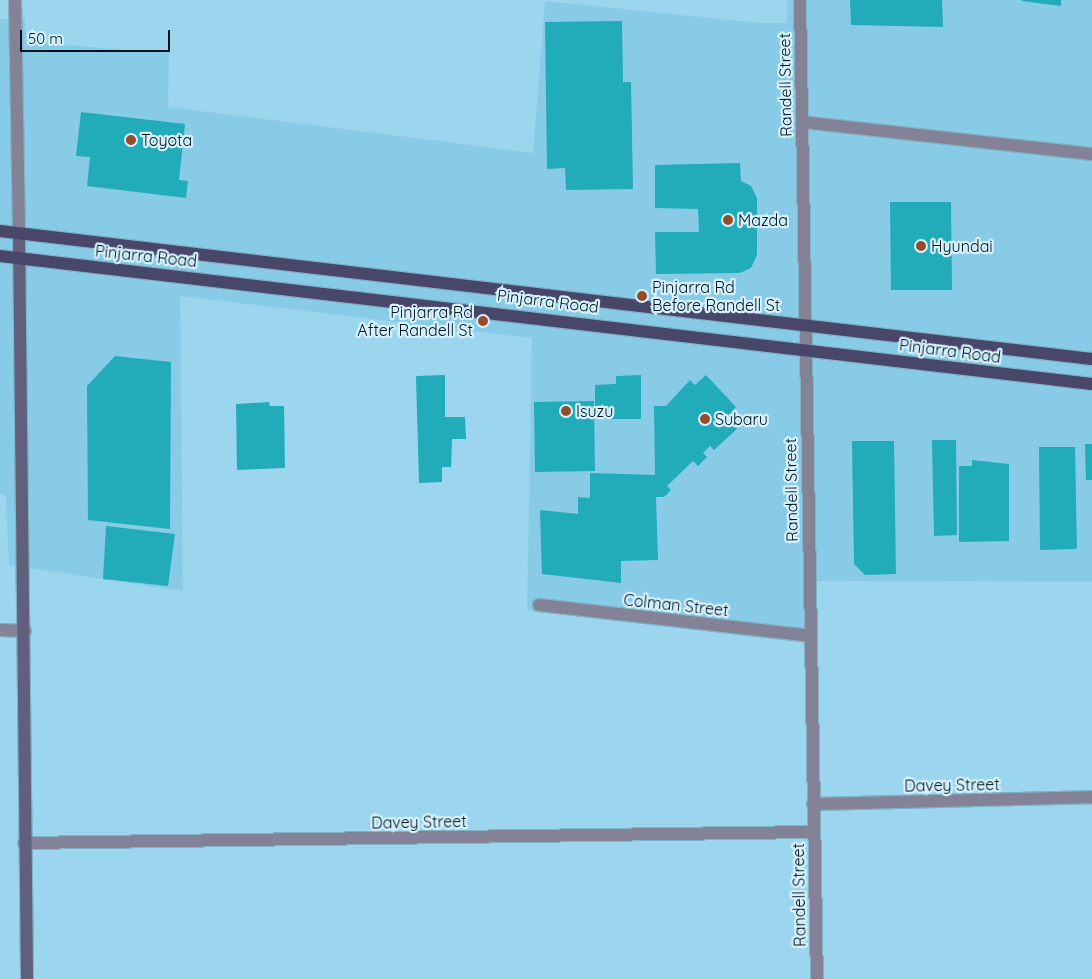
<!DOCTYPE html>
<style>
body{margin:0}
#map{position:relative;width:1092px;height:979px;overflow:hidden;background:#9cd6ee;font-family:Quicksand,sans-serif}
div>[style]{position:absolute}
.built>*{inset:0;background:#88cbe7}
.building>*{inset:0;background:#22abb9}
.roads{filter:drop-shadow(1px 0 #80b3c8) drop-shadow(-1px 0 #80b3c8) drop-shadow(0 1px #80b3c8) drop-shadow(0 -1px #80b3c8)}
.minor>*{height:12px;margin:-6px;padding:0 6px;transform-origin:6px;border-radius:6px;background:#838297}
.tertiary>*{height:12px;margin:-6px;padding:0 6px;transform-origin:6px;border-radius:6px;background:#838297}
.secondary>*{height:12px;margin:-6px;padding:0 6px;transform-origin:6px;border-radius:6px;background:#605f7c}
.primary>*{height:12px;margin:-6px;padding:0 6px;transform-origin:6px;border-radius:6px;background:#484669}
.dots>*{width:14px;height:14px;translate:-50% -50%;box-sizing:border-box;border:2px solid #d6f2fe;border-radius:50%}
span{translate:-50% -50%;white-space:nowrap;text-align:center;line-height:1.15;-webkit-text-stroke:4.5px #d6f2fe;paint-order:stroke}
.street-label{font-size:16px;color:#00141c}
.poi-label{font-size:16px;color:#00141c}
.left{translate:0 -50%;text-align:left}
.right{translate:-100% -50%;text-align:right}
.scale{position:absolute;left:20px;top:30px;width:150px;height:22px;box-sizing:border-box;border:2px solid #00141c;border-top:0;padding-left:6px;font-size:15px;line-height:18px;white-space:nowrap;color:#00141c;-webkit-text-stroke:4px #d6f2fe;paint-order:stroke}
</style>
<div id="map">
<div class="built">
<div style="clip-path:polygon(787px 0,1092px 0,1092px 582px,815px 581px,816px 644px,527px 610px,532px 338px,180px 296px,183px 591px,9px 565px,6px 496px,0 494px,0 19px,25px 18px,26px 42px,169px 53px,168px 107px,533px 153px,545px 1px,760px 23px,787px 23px)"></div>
</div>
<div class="building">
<div style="clip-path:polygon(850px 0,942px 0,943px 27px,851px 25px)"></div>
<div style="clip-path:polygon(1061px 0,1061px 6px,1022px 1px,1022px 0)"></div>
<div style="clip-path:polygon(622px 21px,623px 82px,631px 82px,633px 189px,566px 190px,565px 168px,547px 169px,545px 22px)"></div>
<div style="clip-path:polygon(81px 112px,185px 124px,179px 180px,188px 181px,186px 198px,87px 186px,90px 157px,76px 156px)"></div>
<div style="clip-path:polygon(740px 163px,741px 181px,751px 186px,757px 198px,757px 255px,751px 268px,740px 273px,656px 274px,655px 232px,699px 232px,698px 209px,655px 208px,655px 165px)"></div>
<div style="clip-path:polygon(890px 202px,951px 202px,952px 290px,891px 290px)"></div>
<div style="clip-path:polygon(115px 356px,171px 362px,170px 529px,88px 520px,87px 386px)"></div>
<div style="clip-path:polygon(445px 375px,445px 417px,465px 417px,466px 439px,452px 439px,451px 467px,442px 467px,442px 482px,419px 483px,416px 376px)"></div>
<div style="clip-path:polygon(641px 375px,641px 419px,595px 419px,595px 385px,616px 384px,616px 376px)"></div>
<div style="clip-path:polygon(706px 375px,736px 407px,726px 418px,737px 429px,714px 450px,710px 446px,703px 453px,707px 457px,698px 466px,693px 461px,667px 486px,671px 490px,664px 497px,656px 497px,658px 560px,621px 561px,621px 583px,542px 574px,540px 510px,578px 514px,578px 497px,590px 498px,590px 473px,655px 475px,654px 406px,666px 406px,690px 380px,695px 385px)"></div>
<div style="clip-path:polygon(594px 401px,595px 471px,535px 472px,534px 402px)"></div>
<div style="clip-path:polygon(269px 402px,270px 406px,284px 406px,285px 468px,237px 470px,236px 404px)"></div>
<div style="clip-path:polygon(932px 440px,956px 440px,957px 535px,934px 536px)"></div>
<div style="clip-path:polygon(852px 441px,894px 441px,896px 574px,865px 575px,854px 564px)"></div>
<div style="clip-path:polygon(1085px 444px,1092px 444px,1092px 480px,1086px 480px)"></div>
<div style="clip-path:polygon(1039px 447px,1075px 447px,1077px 549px,1040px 550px)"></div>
<div style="clip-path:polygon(972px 460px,1009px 464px,1009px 541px,959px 542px,959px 466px,972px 466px)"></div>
<div style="clip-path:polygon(106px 526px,175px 534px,168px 586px,103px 579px)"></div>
</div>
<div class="roads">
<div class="minor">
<div style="left:800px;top:0;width:979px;rotate:89.01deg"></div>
<div style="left:802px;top:122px;width:292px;rotate:6.3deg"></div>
<div style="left:539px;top:605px;width:273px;rotate:6.5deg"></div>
<div style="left:0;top:630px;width:25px;rotate:2deg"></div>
<div style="left:813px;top:804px;width:279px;rotate:-1.4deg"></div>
<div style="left:24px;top:843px;width:790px;rotate:-0.8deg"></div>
</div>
<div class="tertiary">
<div style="left:15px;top:0;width:234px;rotate:89deg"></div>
</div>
<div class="secondary">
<div style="left:19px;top:234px;width:745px;rotate:89.38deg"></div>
</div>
<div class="primary">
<div style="left:0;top:231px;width:1099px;rotate:6.69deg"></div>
<div style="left:0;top:256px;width:1099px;rotate:6.69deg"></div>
</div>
</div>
<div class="dots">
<div style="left:131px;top:140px;background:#954d29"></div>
<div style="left:728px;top:220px;background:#954d29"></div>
<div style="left:921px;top:246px;background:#954d29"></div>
<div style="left:642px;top:296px;background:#954d29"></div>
<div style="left:483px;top:321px;background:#954d29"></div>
<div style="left:566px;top:411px;background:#954d29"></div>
<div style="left:705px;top:419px;background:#954d29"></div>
</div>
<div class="street-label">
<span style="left:785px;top:85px;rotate:-91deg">Randell Street</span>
<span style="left:146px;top:256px;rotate:6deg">Pinjarra Road</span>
<span style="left:548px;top:301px;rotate:7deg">Pinjarra Road</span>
<span style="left:950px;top:351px;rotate:7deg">Pinjarra Road</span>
<span style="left:791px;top:490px;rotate:-91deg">Randell Street</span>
<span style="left:676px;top:605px;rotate:6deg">Colman Street</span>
<span style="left:952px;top:785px;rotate:-1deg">Davey Street</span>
<span style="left:419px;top:822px;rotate:-1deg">Davey Street</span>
<span style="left:799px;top:895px;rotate:-91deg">Randell Street</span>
</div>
<div class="poi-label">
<span class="left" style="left:141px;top:140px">Toyota</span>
<span class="left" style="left:738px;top:220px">Mazda</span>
<span class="left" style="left:931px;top:246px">Hyundai</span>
<span class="left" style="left:652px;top:296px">Pinjarra Rd<br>Before Randell St</span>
<span class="right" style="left:473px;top:321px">Pinjarra Rd<br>After Randell St</span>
<span class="left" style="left:576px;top:411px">Isuzu</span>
<span class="left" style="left:715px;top:419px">Subaru</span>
</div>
<div class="scale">50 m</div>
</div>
